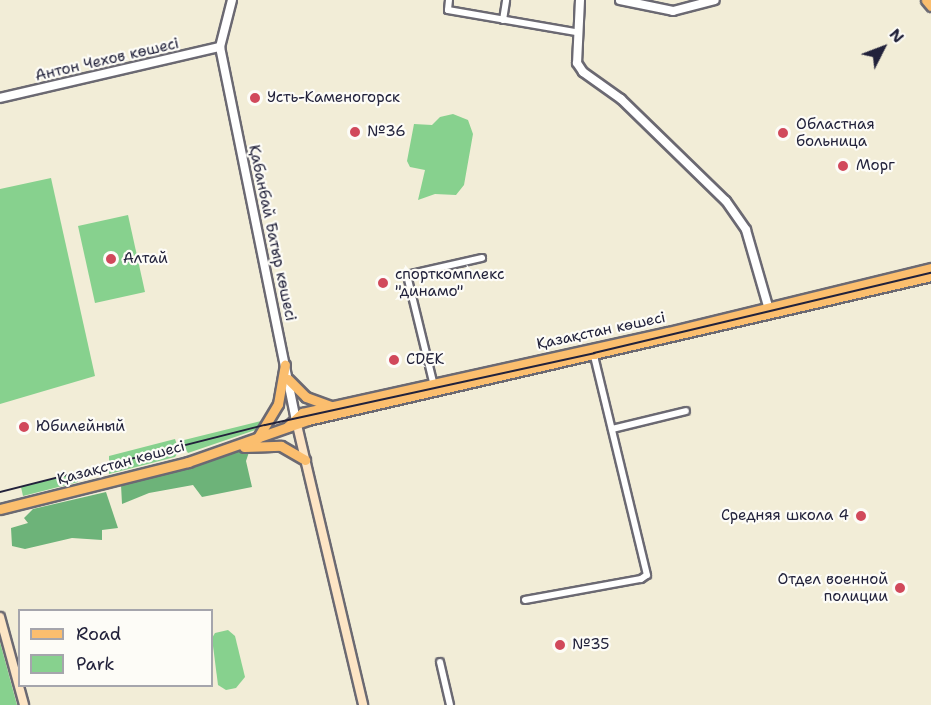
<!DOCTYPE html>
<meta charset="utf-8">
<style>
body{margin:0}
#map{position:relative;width:931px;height:705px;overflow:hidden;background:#f2edd7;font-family:"Shantell Sans",sans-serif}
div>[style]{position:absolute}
.green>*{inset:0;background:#87d18e}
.forest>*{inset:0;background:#6db379}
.roads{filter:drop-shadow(2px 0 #6b6972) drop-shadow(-2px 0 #6b6972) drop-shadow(0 2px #6b6972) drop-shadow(0 -2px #6b6972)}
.minor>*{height:6px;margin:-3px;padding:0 3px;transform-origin:3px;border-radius:3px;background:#fff}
.tertiary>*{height:8px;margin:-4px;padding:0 4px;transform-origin:4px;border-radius:4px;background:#fff}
.secondary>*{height:8px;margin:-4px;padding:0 4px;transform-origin:4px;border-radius:4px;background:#fde5c5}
.primary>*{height:9px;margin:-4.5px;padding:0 4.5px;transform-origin:4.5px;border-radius:4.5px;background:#fbbe6e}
.tram>*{height:1.5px;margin:-0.75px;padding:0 0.75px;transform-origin:0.75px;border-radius:0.75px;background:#22223b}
.dots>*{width:16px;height:16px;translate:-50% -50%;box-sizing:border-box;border:3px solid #fdfcf7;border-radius:50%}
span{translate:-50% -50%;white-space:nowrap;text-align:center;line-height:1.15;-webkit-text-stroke:4.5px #fdfcf7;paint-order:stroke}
.street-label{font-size:15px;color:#22223b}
.poi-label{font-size:15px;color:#22223b}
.left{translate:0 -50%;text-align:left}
.right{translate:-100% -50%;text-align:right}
.legend{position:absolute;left:18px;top:609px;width:195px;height:78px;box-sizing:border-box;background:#fdfcf7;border:2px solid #a5a5ac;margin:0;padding:8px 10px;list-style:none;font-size:18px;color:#22223b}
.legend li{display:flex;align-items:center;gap:12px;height:30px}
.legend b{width:30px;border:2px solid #a5a5ac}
.north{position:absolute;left:853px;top:18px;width:60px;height:60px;-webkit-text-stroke:4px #fdfcf7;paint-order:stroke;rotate:48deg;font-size:16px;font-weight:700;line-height:24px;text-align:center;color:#22223b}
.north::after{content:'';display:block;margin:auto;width:21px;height:27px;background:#22223b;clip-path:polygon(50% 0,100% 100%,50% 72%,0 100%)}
</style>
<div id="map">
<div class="green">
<div style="clip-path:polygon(453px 114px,468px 120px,473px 134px,464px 185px,456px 195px,435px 194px,418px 200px,425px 170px,410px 167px,407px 161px,414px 124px,432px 125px,440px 117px)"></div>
<div style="clip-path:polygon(51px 178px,95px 376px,0 404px,0 189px)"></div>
<div style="clip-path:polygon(128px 215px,145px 292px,95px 303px,78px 226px)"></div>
<div style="clip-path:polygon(269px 419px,258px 429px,188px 453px,180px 441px)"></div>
<div style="clip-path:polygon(175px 439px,179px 451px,175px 457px,109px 474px,109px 456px)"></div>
<div style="clip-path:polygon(66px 475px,78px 475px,78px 482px,23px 496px,21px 487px)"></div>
<div style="clip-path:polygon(228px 630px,235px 636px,245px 677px,236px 688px,226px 690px,218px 685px,212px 638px,215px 633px)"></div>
<div style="clip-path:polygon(0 642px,17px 705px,0 705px)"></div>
</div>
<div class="forest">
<div style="clip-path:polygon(239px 450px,249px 452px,246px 461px,252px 487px,202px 497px,193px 485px,149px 493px,122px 504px,121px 485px)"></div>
<div style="clip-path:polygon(106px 492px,118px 528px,102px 530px,102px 540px,72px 538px,25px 549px,12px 546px,11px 528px,28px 523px,24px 518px,33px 509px)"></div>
</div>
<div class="roads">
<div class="minor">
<div style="left:449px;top:0;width:10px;rotate:96deg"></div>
<div style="left:448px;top:10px;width:130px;rotate:9.8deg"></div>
<div style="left:503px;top:20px;width:20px;rotate:-81deg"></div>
<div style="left:434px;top:386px;width:114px;rotate:-103.7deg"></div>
<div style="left:407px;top:275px;width:77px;rotate:-12.8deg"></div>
<div style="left:612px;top:429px;width:76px;rotate:-13.7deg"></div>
<div style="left:525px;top:600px;width:118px;rotate:-10.3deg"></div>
<div style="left:641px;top:579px;width:7px;rotate:-34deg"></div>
<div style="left:647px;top:575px;width:230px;rotate:-103.6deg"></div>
<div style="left:440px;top:662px;width:44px;rotate:76.9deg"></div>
</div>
<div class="tertiary">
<div style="left:232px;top:0;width:49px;rotate:104.3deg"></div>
<div style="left:220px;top:47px;width:382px;rotate:78.5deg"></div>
<div style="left:580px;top:0;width:63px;rotate:92.7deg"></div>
<div style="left:577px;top:63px;width:11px;rotate:56deg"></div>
<div style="left:583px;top:72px;width:47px;rotate:35.4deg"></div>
<div style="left:621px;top:99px;width:146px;rotate:44.2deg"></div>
<div style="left:726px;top:201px;width:35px;rotate:55deg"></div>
<div style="left:746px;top:230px;width:79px;rotate:73.9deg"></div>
<div style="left:620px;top:0;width:54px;rotate:11.7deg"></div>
<div style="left:673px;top:11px;width:43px;rotate:-14.7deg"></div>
<div style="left:0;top:98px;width:226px;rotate:-13.1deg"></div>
</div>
<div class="secondary">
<div style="left:297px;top:425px;width:288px;rotate:76.7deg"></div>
<div style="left:0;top:617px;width:91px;rotate:74.7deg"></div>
</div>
<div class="primary">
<div style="left:926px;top:0;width:8px;rotate:50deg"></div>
<div style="left:288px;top:379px;width:25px;rotate:45deg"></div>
<div style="left:306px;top:397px;width:27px;rotate:20deg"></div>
<div style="left:287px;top:427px;width:21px;rotate:-43deg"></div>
<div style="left:302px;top:413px;width:375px;rotate:-12.5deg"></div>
<div style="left:668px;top:332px;width:271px;rotate:-13.7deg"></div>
<div style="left:257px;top:439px;width:41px;rotate:-59deg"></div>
<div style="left:278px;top:404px;width:40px;rotate:-80deg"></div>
<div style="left:244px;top:447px;width:37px;rotate:-2deg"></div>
<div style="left:281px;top:446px;width:28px;rotate:30deg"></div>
<div style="left:0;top:509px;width:194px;rotate:-14deg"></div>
<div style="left:188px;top:462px;width:127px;rotate:-19.3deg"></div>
<div style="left:308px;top:420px;width:639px;rotate:-13.01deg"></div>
</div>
</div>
<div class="tram">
<div style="left:0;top:492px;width:273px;rotate:-14.2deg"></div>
<div style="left:265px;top:425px;width:337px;rotate:-12.3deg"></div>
<div style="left:594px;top:353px;width:346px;rotate:-13.4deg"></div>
</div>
<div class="dots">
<div style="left:255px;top:98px;background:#d1495b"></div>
<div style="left:355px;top:132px;background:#d1495b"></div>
<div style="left:783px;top:133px;background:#d1495b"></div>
<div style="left:843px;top:166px;background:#d1495b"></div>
<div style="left:111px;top:259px;background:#d1495b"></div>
<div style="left:383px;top:283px;background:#d1495b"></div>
<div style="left:394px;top:360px;background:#d1495b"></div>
<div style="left:24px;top:427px;background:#d1495b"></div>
<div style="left:861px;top:516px;background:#d1495b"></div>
<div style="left:900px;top:588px;background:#d1495b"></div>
<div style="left:560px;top:645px;background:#d1495b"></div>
</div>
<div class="street-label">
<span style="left:107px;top:60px;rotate:-13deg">Антон Чехов көшесі</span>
<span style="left:272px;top:233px;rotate:78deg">Қабанбай Батыр көшесі</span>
<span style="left:601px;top:331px;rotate:-12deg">Қазақстан көшесі</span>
<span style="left:121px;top:463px;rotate:-15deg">Қазақстан көшесі</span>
</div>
<div class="poi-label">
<span class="left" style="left:267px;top:98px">Усть-Каменогорск</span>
<span class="left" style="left:796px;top:133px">Областная<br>больница</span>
<span class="left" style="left:367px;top:132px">№36</span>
<span class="left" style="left:856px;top:166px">Морг</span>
<span class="left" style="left:123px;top:259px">Алтай</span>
<span class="left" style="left:395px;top:283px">спорткомплекс<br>"динамо"</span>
<span class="left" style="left:406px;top:360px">CDEK</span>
<span class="left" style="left:36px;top:427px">Юбилейный</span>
<span class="right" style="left:849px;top:516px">Средняя школа 4</span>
<span class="right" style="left:888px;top:588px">Отдел военной<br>полиции</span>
<span class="left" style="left:572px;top:645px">№35</span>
</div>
<ul class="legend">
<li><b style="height:8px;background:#fbbe6e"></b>Road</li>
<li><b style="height:16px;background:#87d18e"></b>Park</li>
</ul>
<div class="north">N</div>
</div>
